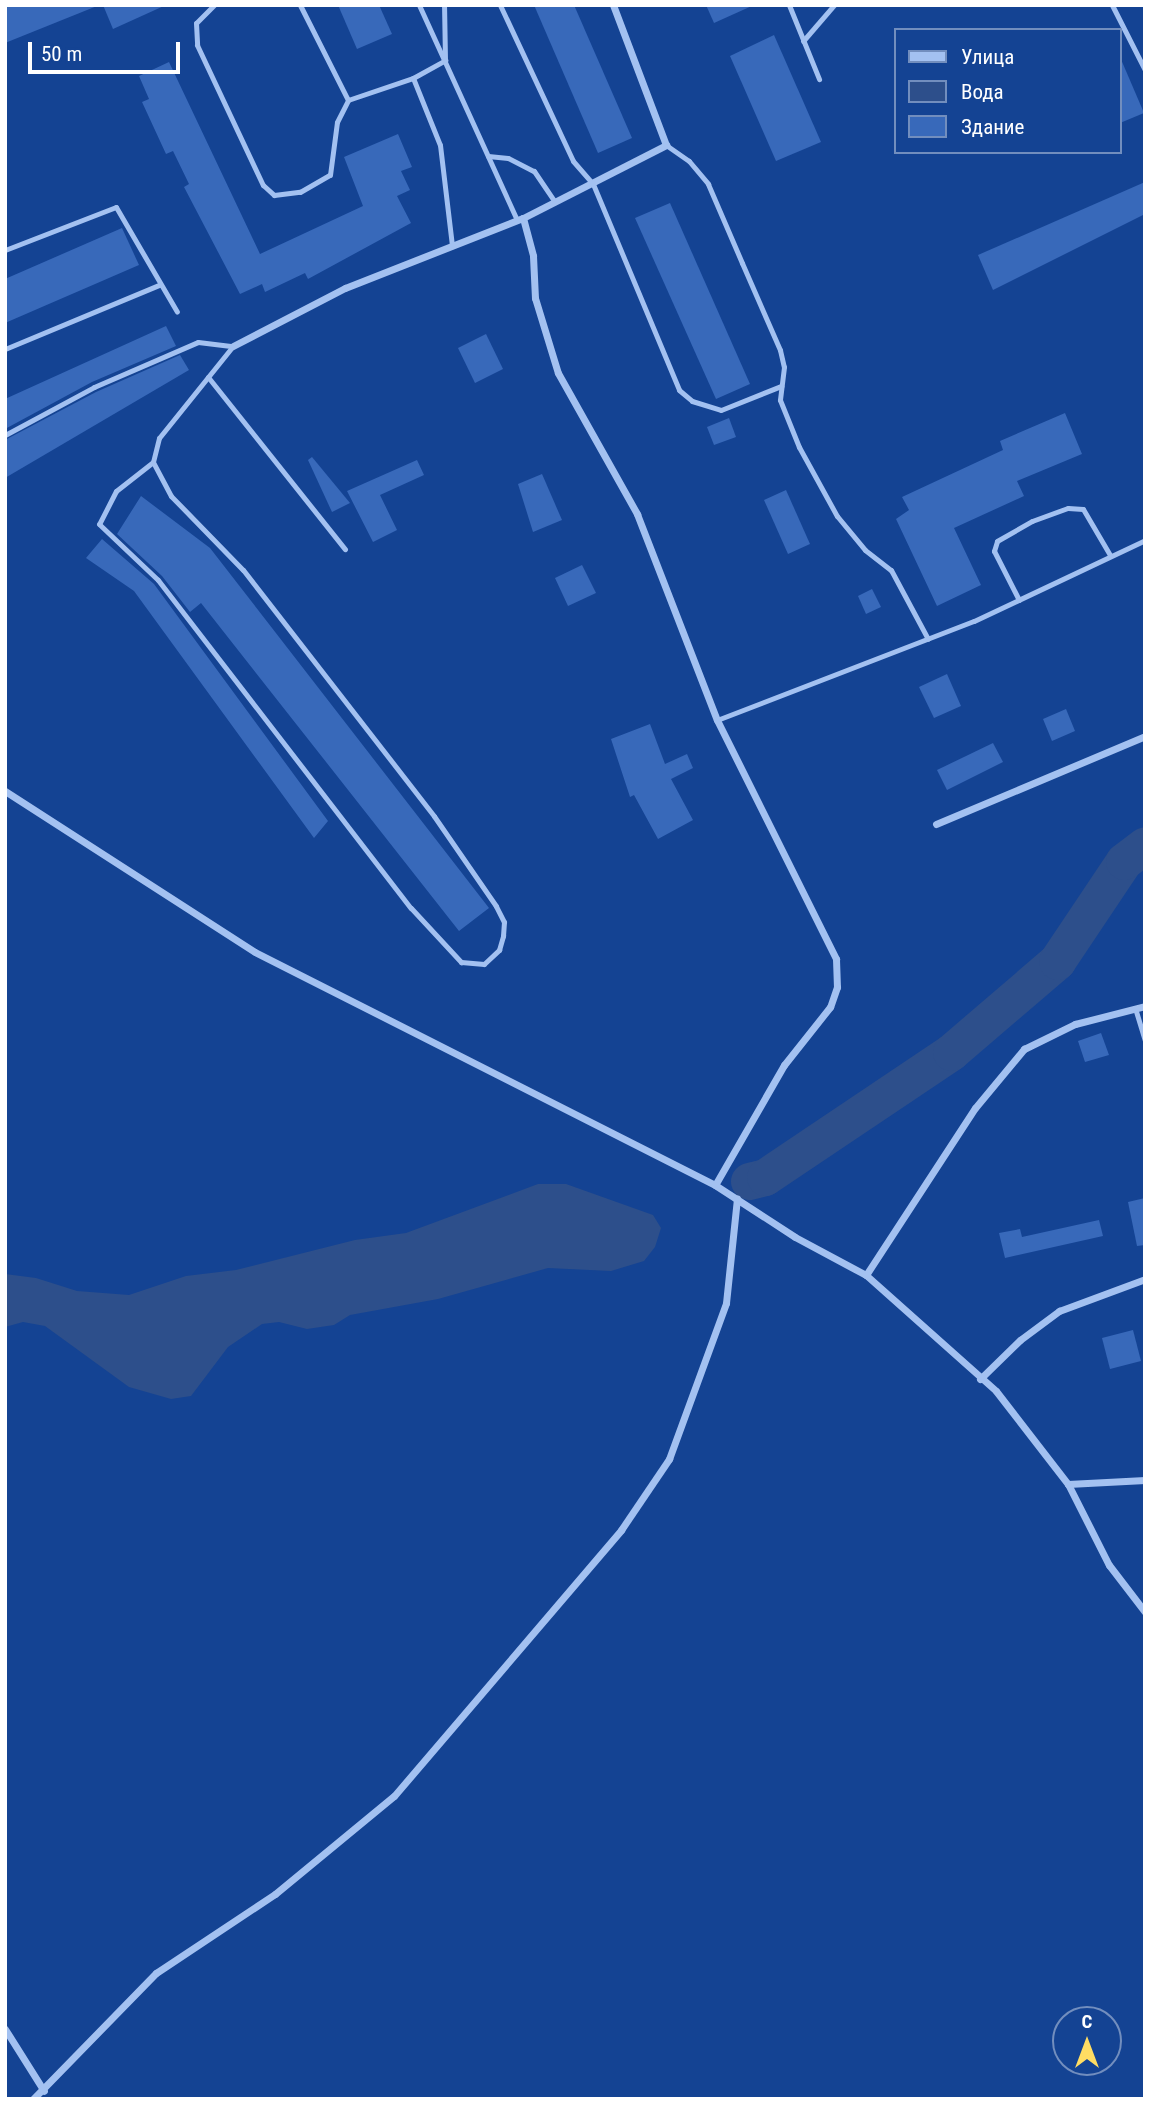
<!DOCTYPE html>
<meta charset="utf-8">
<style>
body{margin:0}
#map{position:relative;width:1150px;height:2104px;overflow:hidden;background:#144393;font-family:"Roboto Condensed",sans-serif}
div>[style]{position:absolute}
.water>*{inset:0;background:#2d4f8b}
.river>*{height:37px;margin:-18.5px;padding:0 18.5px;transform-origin:18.5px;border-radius:18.5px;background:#2d4f8b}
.building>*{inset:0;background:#3869ba}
.service>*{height:5px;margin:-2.5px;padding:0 2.5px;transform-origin:2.5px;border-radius:2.5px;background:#a3c1f1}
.minor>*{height:7px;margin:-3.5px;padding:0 3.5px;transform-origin:3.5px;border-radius:3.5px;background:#a3c1f1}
span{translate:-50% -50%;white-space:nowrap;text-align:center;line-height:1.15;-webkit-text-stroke:7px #144393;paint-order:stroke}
.frame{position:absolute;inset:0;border:7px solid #fff;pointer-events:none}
.legend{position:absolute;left:894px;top:28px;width:228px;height:126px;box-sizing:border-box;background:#144393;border:2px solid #728ebe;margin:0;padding:9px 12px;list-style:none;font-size:21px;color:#fff}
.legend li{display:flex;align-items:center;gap:14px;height:35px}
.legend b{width:35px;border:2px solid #728ebe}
.north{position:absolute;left:1052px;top:2006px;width:70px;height:70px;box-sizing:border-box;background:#144393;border:2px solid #728ebe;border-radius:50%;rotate:0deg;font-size:19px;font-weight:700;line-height:28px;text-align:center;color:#fff}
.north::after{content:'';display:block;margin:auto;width:24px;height:32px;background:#ffdd63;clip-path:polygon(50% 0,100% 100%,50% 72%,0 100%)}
.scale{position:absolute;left:28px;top:42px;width:152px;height:32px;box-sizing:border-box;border:4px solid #fff;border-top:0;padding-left:9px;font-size:21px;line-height:24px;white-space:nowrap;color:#fff;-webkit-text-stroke:5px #144393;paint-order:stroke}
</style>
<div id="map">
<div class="water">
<div style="clip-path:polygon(538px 1184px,566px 1184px,653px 1215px,661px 1228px,655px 1247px,644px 1261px,611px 1271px,548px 1268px,438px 1299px,350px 1315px,334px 1325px,307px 1329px,279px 1322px,262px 1324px,228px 1347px,191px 1396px,171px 1399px,129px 1387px,45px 1326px,23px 1322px,5px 1327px,5px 1274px,36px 1278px,77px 1291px,129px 1295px,186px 1276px,236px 1270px,355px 1240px,406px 1233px)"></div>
</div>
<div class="river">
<div style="left:749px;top:1181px;width:16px;rotate:-14deg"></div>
<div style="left:765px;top:1177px;width:224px;rotate:-33.9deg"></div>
<div style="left:951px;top:1052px;width:140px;rotate:-40.6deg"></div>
<div style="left:1057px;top:961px;width:120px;rotate:-56.2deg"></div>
<div style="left:1124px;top:861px;width:26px;rotate:-37deg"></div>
</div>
<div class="building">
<div style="clip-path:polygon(5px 5px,97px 5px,97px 6px,5px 43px)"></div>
<div style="clip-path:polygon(103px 5px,166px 5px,113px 29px)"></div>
<div style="clip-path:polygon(338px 5px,379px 5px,392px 34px,357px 49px)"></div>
<div style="clip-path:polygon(534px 5px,574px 5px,632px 138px,598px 153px)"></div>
<div style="clip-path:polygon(706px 5px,754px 5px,714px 23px)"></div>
<div style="clip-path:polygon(774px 35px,821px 142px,776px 161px,730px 56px)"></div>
<div style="clip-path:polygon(1120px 57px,1144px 113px,1120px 123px)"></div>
<div style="clip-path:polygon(169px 62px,260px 254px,363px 206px,344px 157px,398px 134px,412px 167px,401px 171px,410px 190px,397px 196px,411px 223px,308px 279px,305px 273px,265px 292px,262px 284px,240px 294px,184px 187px,189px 184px,173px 151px,166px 154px,142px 102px,149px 99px,139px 76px)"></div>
<div style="clip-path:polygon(1145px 182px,1145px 214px,993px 290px,978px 255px)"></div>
<div style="clip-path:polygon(670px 203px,750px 384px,716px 399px,635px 218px)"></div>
<div style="clip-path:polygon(122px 228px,139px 265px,5px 323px,5px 279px)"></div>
<div style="clip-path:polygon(166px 326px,176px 346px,92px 382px,5px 429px,5px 399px)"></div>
<div style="clip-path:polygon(486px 334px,503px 369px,475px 383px,458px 348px)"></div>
<div style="clip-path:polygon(180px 355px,189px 370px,5px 478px,5px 440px,96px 392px)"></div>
<div style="clip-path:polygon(1065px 413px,1082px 454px,1017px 481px,1024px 496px,954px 528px,981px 585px,937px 606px,896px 519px,909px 510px,902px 497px,1003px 450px,1000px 441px)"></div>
<div style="clip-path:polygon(729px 418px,736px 437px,714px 445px,707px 427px)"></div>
<div style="clip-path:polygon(312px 457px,350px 503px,332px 512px,308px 460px)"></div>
<div style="clip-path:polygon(417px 460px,424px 475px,380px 495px,397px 530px,373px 542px,347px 491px)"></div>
<div style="clip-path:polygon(542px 474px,562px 520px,533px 532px,518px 484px)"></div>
<div style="clip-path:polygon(786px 490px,810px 544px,788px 554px,764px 500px)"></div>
<div style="clip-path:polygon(141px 496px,210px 548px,489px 908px,459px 931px,201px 603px,190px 612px,162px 576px,117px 534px)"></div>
<div style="clip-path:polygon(102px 539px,154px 584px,328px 821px,314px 838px,134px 591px,86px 558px)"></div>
<div style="clip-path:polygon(582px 565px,596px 593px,568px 606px,555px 578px)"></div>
<div style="clip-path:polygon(872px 589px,881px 607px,866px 614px,858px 596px)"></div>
<div style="clip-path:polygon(947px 674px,961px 706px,934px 718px,919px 687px)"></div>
<div style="clip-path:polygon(1066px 709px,1075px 731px,1052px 741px,1043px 719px)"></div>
<div style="clip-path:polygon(650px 724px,665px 764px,687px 754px,693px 768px,671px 779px,693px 820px,658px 839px,634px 795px,630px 797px,611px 739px)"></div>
<div style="clip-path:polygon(993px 743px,1003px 762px,947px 790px,937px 770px)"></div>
<div style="clip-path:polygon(1101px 1033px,1109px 1055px,1085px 1062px,1078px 1041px)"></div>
<div style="clip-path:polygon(1145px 1198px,1145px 1245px,1137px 1246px,1128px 1202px)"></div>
<div style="clip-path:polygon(1099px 1220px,1103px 1236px,1005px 1258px,999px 1233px,1020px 1229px,1022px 1237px)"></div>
<div style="clip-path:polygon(1133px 1330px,1141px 1361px,1110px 1369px,1102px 1338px)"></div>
</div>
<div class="service">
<div style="left:214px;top:5px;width:25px;rotate:135deg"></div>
<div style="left:196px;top:23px;width:22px;rotate:87deg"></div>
<div style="left:197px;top:45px;width:155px;rotate:64.8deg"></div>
<div style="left:263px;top:185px;width:15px;rotate:42deg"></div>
<div style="left:274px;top:195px;width:26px;rotate:-7deg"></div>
<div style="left:300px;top:192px;width:34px;rotate:-30deg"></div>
<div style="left:330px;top:175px;width:53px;rotate:-82.5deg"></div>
<div style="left:337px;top:122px;width:25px;rotate:-63deg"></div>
<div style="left:300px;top:5px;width:106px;rotate:63.2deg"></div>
<div style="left:348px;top:100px;width:69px;rotate:-18.7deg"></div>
<div style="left:413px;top:78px;width:72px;rotate:68.1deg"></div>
<div style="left:440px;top:145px;width:102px;rotate:83.2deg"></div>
<div style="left:419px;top:5px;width:236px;rotate:65.5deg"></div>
<div style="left:500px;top:5px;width:172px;rotate:64.9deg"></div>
<div style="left:573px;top:161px;width:30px;rotate:49deg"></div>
<div style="left:593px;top:184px;width:223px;rotate:67.3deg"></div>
<div style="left:679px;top:390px;width:17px;rotate:40deg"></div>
<div style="left:692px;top:401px;width:30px;rotate:17deg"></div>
<div style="left:721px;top:410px;width:65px;rotate:-21.8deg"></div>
<div style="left:789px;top:5px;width:80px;rotate:67.9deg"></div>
<div style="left:1112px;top:5px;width:73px;rotate:63.1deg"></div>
<div style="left:803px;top:41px;width:48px;rotate:-49.3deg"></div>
<div style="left:413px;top:78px;width:37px;rotate:-29deg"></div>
<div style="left:445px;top:60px;width:55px;rotate:-91deg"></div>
<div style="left:666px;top:145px;width:28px;rotate:35deg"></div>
<div style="left:689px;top:161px;width:30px;rotate:50deg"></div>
<div style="left:708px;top:184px;width:86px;rotate:66.7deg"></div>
<div style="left:742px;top:263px;width:95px;rotate:66.4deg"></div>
<div style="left:780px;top:350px;width:17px;rotate:77deg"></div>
<div style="left:784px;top:367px;width:33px;rotate:97deg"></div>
<div style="left:780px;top:400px;width:51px;rotate:68deg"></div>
<div style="left:799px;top:447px;width:79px;rotate:61.2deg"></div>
<div style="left:837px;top:516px;width:44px;rotate:50.5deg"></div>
<div style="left:865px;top:550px;width:33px;rotate:38deg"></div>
<div style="left:891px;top:570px;width:78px;rotate:61.8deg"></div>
<div style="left:488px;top:156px;width:20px;rotate:6deg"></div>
<div style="left:508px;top:158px;width:29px;rotate:27deg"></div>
<div style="left:534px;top:171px;width:37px;rotate:56deg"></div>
<div style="left:5px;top:250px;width:119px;rotate:-21.2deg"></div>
<div style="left:116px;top:207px;width:121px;rotate:59.8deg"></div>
<div style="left:1145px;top:284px;width:70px;rotate:90deg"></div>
<div style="left:5px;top:349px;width:167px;rotate:-22.6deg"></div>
<div style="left:208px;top:377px;width:220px;rotate:51.5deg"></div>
<div style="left:5px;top:435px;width:101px;rotate:-28.3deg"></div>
<div style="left:94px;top:387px;width:113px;rotate:-23.4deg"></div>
<div style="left:198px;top:342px;width:35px;rotate:7deg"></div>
<div style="left:153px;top:462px;width:47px;rotate:141.9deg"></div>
<div style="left:116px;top:491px;width:37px;rotate:117deg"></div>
<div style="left:99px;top:524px;width:81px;rotate:43.5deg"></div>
<div style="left:158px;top:580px;width:414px;rotate:52.4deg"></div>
<div style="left:411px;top:908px;width:74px;rotate:47.2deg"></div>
<div style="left:461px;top:962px;width:23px;rotate:5deg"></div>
<div style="left:484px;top:964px;width:21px;rotate:-43deg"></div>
<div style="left:499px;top:950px;width:15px;rotate:-74deg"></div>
<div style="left:503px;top:936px;width:14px;rotate:-86deg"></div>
<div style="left:504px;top:922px;width:18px;rotate:-117deg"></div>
<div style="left:496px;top:906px;width:109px;rotate:-124.6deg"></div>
<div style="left:434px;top:816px;width:311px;rotate:-127.8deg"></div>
<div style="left:243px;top:570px;width:103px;rotate:-134.2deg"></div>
<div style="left:171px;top:496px;width:38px;rotate:-118deg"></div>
<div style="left:153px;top:462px;width:25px;rotate:-76deg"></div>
<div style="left:159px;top:438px;width:118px;rotate:-51.2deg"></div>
<div style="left:1019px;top:600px;width:55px;rotate:-117deg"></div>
<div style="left:994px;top:551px;width:10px;rotate:-73deg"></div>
<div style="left:997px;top:541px;width:40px;rotate:-29.7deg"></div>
<div style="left:1032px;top:521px;width:38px;rotate:-20deg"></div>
<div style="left:1068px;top:508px;width:15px;rotate:4deg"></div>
<div style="left:1083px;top:509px;width:53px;rotate:59.6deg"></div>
<div style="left:717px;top:720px;width:275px;rotate:-21.1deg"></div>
<div style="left:974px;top:621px;width:189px;rotate:-25.3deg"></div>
<div style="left:1135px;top:1008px;width:34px;rotate:73deg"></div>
</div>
<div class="minor">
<div style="left:523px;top:218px;width:39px;rotate:75deg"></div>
<div style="left:533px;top:256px;width:42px;rotate:87.3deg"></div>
<div style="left:535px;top:298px;width:78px;rotate:73deg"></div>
<div style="left:558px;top:373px;width:162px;rotate:60.7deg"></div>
<div style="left:637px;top:514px;width:221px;rotate:68.8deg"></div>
<div style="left:717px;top:720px;width:267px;rotate:63.5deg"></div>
<div style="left:836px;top:959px;width:28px;rotate:88deg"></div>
<div style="left:837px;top:987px;width:21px;rotate:109deg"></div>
<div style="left:830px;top:1007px;width:74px;rotate:128.4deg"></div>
<div style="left:784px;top:1065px;width:138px;rotate:119.9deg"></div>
<div style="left:233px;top:346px;width:126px;rotate:-27.4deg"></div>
<div style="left:345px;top:288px;width:191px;rotate:-21.5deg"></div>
<div style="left:523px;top:218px;width:161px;rotate:-27deg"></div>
<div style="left:666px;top:145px;width:150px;rotate:-110.7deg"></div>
<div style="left:5px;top:791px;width:297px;rotate:32.8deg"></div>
<div style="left:255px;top:952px;width:516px;rotate:26.86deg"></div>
<div style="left:715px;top:1185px;width:95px;rotate:33deg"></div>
<div style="left:795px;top:1237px;width:81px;rotate:28.2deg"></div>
<div style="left:866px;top:1275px;width:174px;rotate:41.7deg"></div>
<div style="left:996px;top:1391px;width:118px;rotate:52.3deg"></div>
<div style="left:1068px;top:1484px;width:91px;rotate:63.2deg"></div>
<div style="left:1109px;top:1565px;width:59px;rotate:52.5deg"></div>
<div style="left:936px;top:824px;width:227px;rotate:-22.8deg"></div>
<div style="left:866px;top:1275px;width:199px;rotate:-56.9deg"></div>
<div style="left:975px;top:1108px;width:77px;rotate:-50.3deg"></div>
<div style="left:1024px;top:1049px;width:57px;rotate:-26.1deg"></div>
<div style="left:1075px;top:1024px;width:72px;rotate:-14.4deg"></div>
<div style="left:980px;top:1379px;width:56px;rotate:-44.3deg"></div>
<div style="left:1020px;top:1340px;width:49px;rotate:-36.6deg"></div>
<div style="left:1059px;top:1311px;width:92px;rotate:-20.4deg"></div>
<div style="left:1068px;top:1484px;width:77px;rotate:-3deg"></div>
<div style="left:5px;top:2029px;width:73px;rotate:57.8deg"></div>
<div style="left:33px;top:2099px;width:176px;rotate:-45.7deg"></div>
<div style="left:156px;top:1973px;width:143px;rotate:-33.6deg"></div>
<div style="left:275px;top:1894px;width:154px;rotate:-39.5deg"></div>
<div style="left:394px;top:1796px;width:350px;rotate:-49.5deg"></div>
<div style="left:621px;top:1530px;width:86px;rotate:-55.9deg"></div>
<div style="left:669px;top:1459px;width:166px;rotate:-69.9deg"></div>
<div style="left:726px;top:1303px;width:105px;rotate:-84deg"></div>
</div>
<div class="frame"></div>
<ul class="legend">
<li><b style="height:9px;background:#a3c1f1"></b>Улица</li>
<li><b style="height:19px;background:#2d4f8b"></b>Вода</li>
<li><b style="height:19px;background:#3869ba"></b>Здание</li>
</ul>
<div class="north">С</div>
<div class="scale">50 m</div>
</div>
